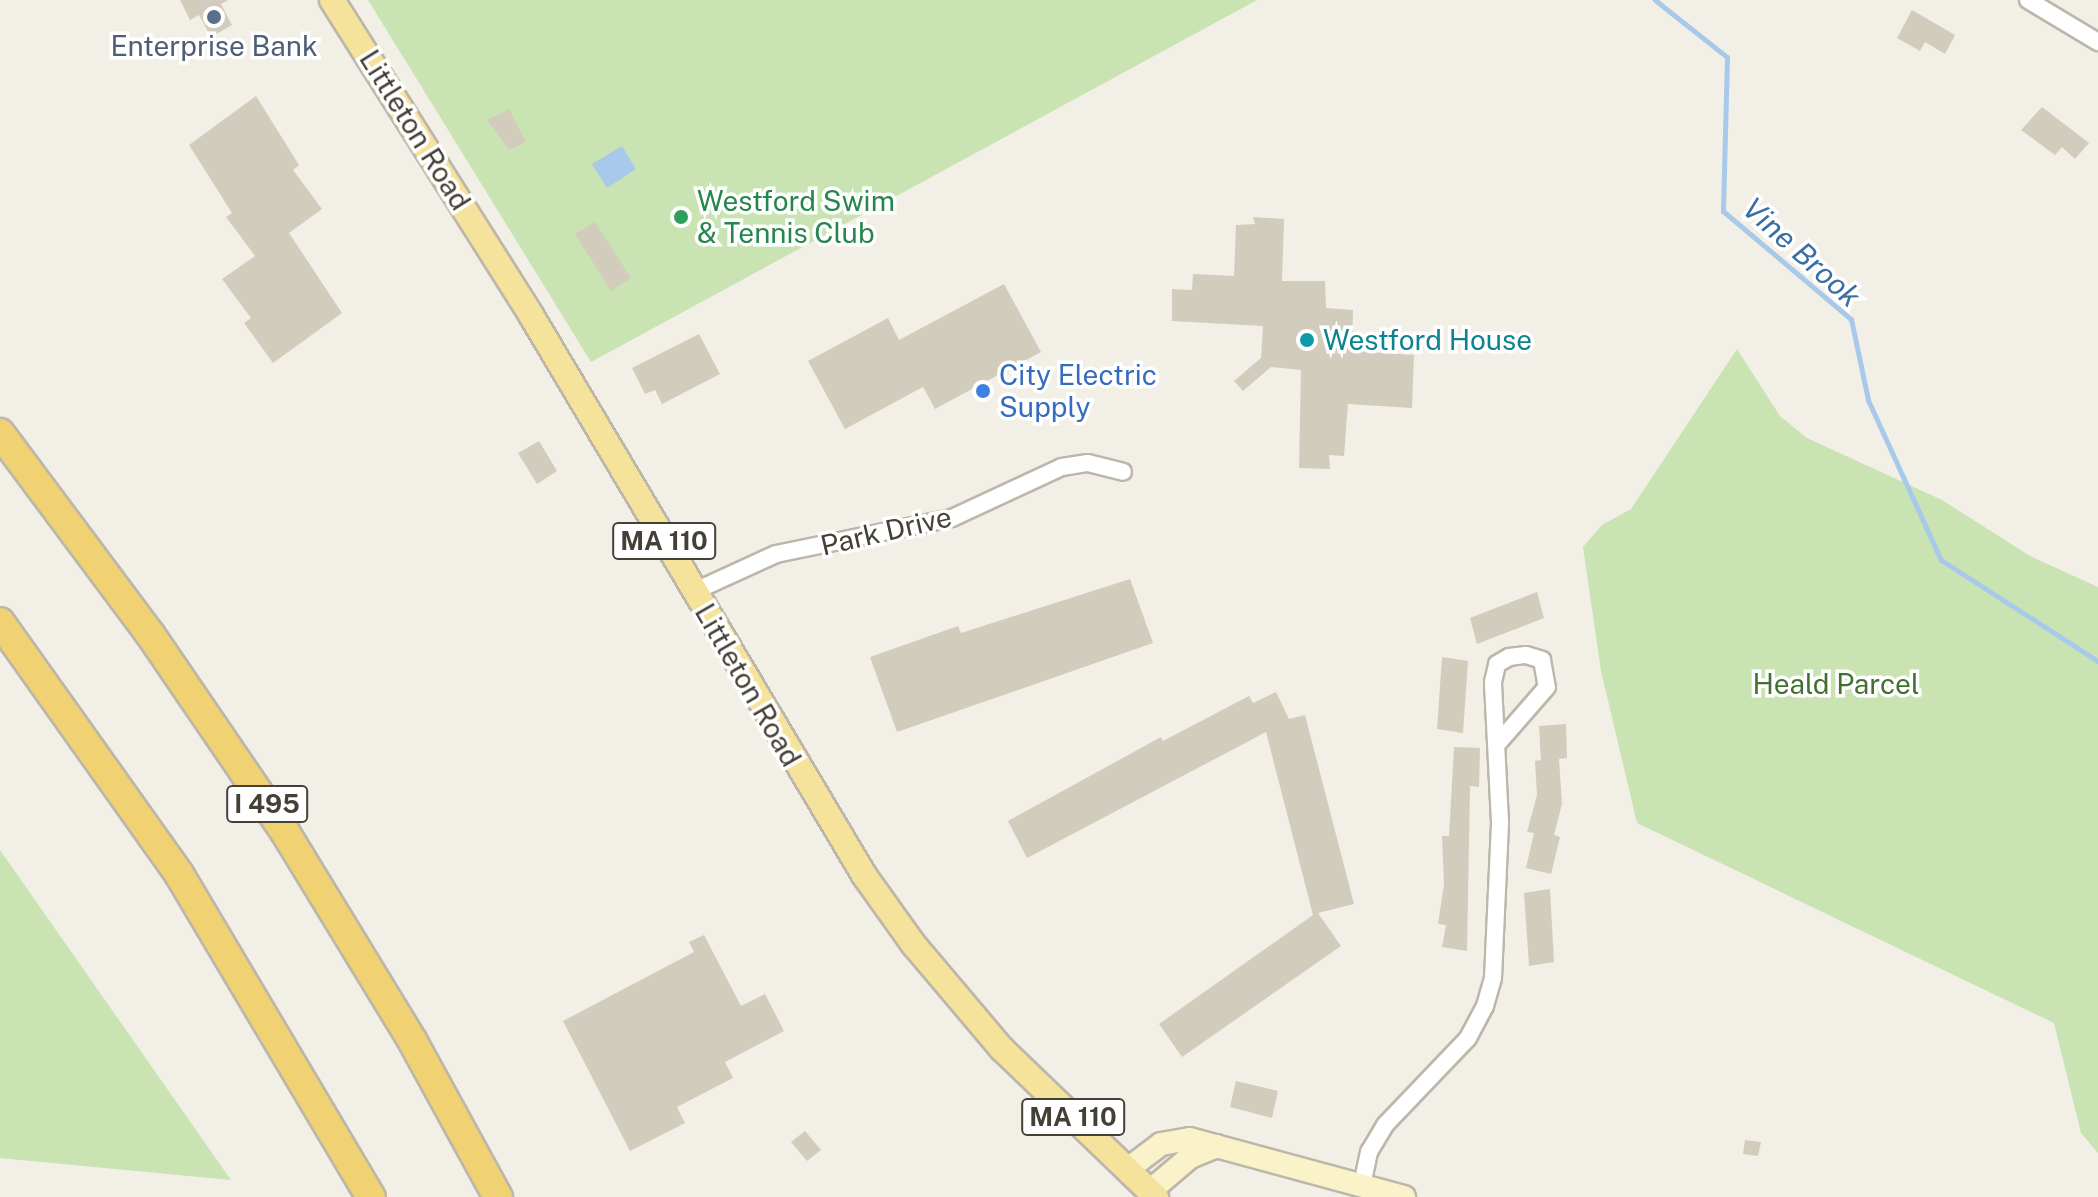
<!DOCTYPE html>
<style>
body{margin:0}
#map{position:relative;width:2098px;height:1197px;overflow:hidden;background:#f2efe7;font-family:"Public Sans",sans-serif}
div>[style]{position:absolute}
.green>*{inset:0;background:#c9e3b3}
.water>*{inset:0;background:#a8c9e9}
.stream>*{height:5px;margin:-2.5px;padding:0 2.5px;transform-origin:2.5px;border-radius:2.5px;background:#a8c9e9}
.building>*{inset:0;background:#d2ccbd}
.roads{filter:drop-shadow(2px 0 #bcb7aa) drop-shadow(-2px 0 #bcb7aa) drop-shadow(0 2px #bcb7aa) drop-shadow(0 -2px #bcb7aa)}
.street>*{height:16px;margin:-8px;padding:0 8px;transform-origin:8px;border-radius:8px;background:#fff}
.secondary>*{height:22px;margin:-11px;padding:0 11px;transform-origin:11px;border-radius:11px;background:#faf2c9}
.primary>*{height:24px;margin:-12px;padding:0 12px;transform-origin:12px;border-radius:12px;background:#f5e39c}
.highway>*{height:28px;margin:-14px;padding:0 14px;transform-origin:14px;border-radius:14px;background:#f1d272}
.dots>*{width:22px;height:22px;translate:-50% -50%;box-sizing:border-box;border:4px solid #fff;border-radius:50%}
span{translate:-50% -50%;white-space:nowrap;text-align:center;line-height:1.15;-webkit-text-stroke:7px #fff;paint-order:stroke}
.shield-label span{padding:2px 6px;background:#fff;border:2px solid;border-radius:6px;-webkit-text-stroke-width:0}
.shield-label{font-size:26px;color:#444036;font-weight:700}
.service-label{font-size:28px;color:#4e5e75}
.street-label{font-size:28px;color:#444036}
.leisure-label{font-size:28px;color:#27864d}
.left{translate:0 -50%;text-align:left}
.culture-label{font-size:28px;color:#0d838f}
.shop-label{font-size:28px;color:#366cbe}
.park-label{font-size:28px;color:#42702f}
.water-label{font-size:30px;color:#396fa6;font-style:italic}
</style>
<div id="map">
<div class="green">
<div style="clip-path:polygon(368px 0,1257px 0,591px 362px)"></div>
<div style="clip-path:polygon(1737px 349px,1780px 416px,1807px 438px,1942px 500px,2030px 556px,2098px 587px,2098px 1153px,2081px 1133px,2054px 1023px,1637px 823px,1601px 671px,1583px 547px,1602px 525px,1631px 509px)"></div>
<div style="clip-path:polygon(0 850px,231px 1180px,0 1158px)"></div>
</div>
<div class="water">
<div style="clip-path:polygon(622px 146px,636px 169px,607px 188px,592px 164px)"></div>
</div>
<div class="stream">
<div style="left:1655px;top:0;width:92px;rotate:38.4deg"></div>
<div style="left:1727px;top:57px;width:154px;rotate:91.5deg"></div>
<div style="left:1723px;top:211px;width:167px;rotate:40.2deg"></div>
<div style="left:1851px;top:319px;width:83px;rotate:78.1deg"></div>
<div style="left:1868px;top:400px;width:176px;rotate:65.5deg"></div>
<div style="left:1941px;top:560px;width:187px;rotate:32.8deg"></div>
</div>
<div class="building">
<div style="clip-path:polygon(180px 0,228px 0,221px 4px,232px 25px,211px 37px,199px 15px,190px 20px)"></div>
<div style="clip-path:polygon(1912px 10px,1955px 35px,1945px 54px,1925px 42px,1920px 51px,1897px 38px)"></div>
<div style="clip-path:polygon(256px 96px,299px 165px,293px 170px,322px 209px,289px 233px,342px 313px,273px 363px,244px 323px,251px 318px,222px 279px,255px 256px,226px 217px,232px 213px,189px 145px)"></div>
<div style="clip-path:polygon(2042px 107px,2089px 143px,2075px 159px,2062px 147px,2055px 155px,2021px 130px)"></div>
<div style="clip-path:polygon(509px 109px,526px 142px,509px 150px,487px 120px)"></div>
<div style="clip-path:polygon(1253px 217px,1284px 219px,1282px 281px,1325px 281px,1326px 308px,1353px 310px,1352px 351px,1414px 355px,1412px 408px,1348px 404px,1344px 456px,1329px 455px,1330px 469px,1299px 468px,1301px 370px,1271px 367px,1243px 391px,1234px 381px,1261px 358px,1263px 326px,1172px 321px,1172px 289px,1192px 290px,1193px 274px,1234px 276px,1236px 225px,1255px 224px)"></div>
<div style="clip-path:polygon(595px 222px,631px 278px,611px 291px,575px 234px)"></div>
<div style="clip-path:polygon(1004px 284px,1041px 352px,935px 409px,923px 387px,845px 429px,808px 361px,888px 318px,899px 340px)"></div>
<div style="clip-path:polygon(699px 334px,720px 374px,662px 404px,655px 390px,645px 394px,632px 368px)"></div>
<div style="clip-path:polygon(539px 441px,557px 471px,537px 484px,518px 453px)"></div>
<div style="clip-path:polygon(1130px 579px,1153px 643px,897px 732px,870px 657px,958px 626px,961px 633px)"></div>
<div style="clip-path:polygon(1537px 592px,1544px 618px,1477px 644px,1470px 618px)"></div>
<div style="clip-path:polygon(1442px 657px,1468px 661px,1463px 733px,1437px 729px)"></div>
<div style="clip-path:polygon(1276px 692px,1289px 719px,1305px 715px,1354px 904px,1318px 913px,1341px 946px,1182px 1057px,1159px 1024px,1313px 915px,1266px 732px,1027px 858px,1008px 821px,1161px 737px,1163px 741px,1249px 696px,1253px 703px)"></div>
<div style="clip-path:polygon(1566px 724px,1567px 758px,1559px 759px,1562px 804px,1554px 835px,1560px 837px,1551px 874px,1526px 868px,1534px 833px,1527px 832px,1537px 795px,1535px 761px,1541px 760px,1539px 726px)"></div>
<div style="clip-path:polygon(1454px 747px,1480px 748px,1479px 787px,1470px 786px,1467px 951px,1442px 947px,1446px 925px,1438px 924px,1444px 884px,1442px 836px,1449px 836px)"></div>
<div style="clip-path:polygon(1550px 889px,1554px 962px,1529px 966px,1524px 893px)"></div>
<div style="clip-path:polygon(704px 935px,741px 1006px,765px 994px,784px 1031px,725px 1062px,733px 1078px,677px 1107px,685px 1123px,630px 1151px,563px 1021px,694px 952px,689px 942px)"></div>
<div style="clip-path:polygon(1236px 1081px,1278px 1091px,1272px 1118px,1230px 1107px)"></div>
<div style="clip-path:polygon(805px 1131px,821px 1150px,807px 1161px,791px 1142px)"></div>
<div style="clip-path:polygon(1745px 1140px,1761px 1142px,1758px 1156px,1743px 1154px)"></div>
</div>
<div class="roads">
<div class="street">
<div style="left:2028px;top:0;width:82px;rotate:31deg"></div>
<div style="left:693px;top:592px;width:91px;rotate:-24.6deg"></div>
<div style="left:776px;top:554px;width:180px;rotate:-11.6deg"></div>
<div style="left:952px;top:518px;width:121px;rotate:-24.9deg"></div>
<div style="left:1062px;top:467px;width:26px;rotate:-9deg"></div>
<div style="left:1088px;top:463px;width:36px;rotate:14deg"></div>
<div style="left:1362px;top:1185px;width:34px;rotate:-78deg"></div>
<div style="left:1369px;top:1152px;width:31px;rotate:-59deg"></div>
<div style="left:1385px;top:1125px;width:120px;rotate:-46.3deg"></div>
<div style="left:1468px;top:1038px;width:36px;rotate:-62deg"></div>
<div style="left:1485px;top:1006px;width:29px;rotate:-74deg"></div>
<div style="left:1493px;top:978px;width:156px;rotate:-87.4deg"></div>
<div style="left:1500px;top:822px;width:140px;rotate:-92.9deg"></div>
<div style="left:1493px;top:682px;width:18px;rotate:-77deg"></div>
<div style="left:1497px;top:664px;width:14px;rotate:-30deg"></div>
<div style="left:1509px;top:657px;width:17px;rotate:-7deg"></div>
<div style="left:1526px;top:655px;width:17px;rotate:17deg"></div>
<div style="left:1542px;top:660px;width:27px;rotate:80deg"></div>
<div style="left:1547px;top:687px;width:73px;rotate:131.1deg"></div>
</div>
<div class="secondary">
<div style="left:1128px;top:1169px;width:41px;rotate:-37.1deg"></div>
<div style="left:1161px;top:1144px;width:29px;rotate:-10deg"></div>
<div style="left:1190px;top:1139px;width:222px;rotate:15.2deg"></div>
<div style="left:1150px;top:1191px;width:52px;rotate:-40.4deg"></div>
<div style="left:1190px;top:1157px;width:29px;rotate:-22deg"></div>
</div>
<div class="primary">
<div style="left:332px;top:0;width:373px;rotate:57.7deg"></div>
<div style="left:531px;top:315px;width:652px;rotate:59.26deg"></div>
<div style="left:864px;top:875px;width:86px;rotate:54.5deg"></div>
<div style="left:914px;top:945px;width:136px;rotate:49.8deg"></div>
<div style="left:1002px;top:1049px;width:214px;rotate:43.9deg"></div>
</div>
<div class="highway">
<div style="left:0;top:433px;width:251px;rotate:53.3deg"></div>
<div style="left:150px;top:634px;width:240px;rotate:55.7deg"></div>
<div style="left:285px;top:832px;width:246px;rotate:58.6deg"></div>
<div style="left:413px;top:1042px;width:177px;rotate:61.3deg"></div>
<div style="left:0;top:622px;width:309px;rotate:54.6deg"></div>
<div style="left:179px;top:874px;width:376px;rotate:59.3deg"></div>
</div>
</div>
<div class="dots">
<div style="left:214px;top:17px;background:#5c6f8a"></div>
<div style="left:681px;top:217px;background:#2e9e5b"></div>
<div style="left:1307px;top:340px;background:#0f9aa8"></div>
<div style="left:983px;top:391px;background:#3f7fe0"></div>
</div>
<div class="shield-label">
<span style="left:664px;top:541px">MA 110</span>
<span style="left:267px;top:804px">I 495</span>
<span style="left:1073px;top:1117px">MA 110</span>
</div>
<div class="service-label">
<span style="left:214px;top:46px">Enterprise Bank</span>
</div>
<div class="street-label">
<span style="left:415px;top:130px;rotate:58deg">Littleton Road</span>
<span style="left:886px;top:531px;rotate:-13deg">Park Drive</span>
<span style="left:748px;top:685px;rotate:60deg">Littleton Road</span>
</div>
<div class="leisure-label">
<span class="left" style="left:697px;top:217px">Westford Swim<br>&amp; Tennis Club</span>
</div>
<div class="culture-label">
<span class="left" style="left:1323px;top:340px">Westford House</span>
</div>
<div class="shop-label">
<span class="left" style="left:999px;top:391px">City Electric<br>Supply</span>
</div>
<div class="park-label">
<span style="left:1836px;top:684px">Heald Parcel</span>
</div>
<div class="water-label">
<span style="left:1802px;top:252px;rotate:42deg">Vine Brook</span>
</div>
</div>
